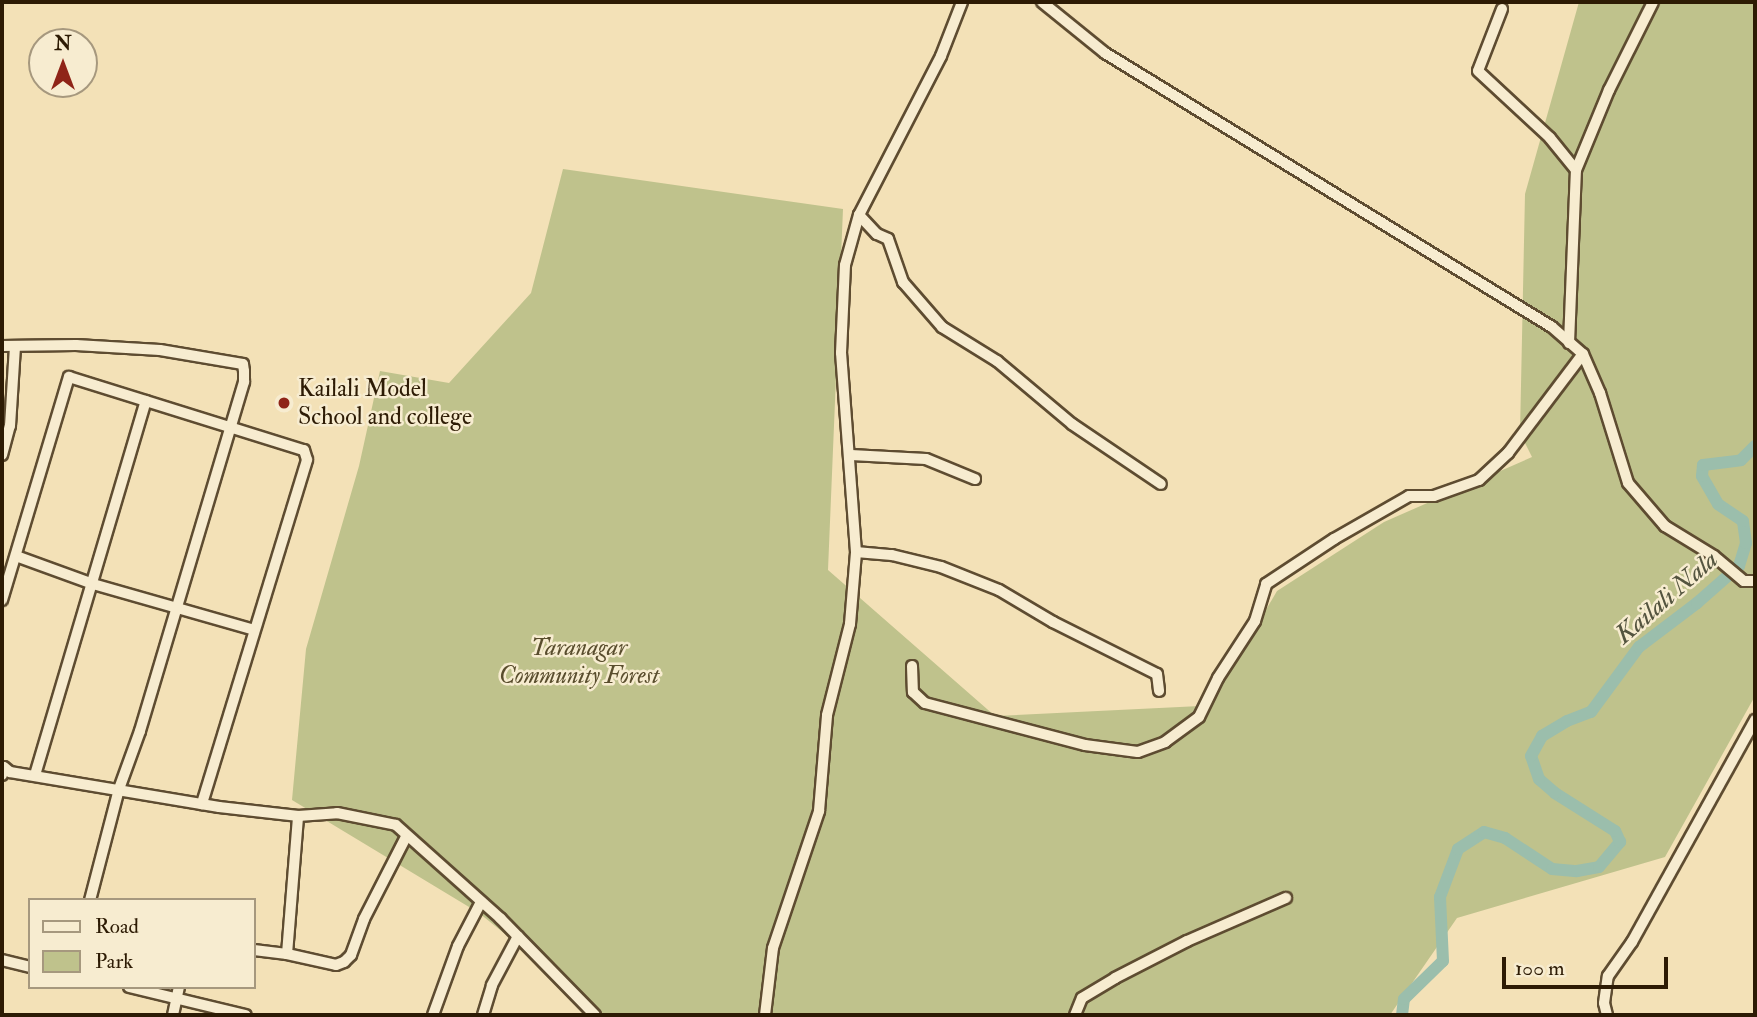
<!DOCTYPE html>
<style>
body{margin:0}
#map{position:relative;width:1757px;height:1017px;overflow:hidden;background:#f3e1b7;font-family:"IM FELL Double Pica",serif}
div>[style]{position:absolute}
.green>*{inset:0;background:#bfc28c}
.canal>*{height:12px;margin:-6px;padding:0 6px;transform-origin:6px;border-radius:6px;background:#9bbeac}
.roads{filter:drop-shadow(2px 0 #5e4c31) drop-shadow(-2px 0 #5e4c31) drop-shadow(0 2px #5e4c31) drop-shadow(0 -2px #5e4c31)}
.street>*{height:10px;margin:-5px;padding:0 5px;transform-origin:5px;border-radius:5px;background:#f7ecd0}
.dots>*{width:19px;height:19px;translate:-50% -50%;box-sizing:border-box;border:4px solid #f7ecd0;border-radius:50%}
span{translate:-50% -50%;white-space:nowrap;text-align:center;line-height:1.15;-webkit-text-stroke:5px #f7ecd0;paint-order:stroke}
.poi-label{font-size:24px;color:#2d1b04}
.left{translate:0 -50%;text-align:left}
.park-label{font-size:24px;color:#594d2d;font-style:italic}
.water-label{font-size:26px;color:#54543f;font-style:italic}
.frame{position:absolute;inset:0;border:4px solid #2d1b04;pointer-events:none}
.legend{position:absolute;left:28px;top:898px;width:228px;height:91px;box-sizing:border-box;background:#f7ecd0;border:2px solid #a6987e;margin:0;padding:9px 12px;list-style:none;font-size:21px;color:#2d1b04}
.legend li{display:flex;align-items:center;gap:14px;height:35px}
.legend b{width:35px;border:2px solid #a6987e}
.north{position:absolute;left:28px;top:28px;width:70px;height:70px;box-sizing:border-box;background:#f7ecd0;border:2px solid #a6987e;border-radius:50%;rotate:0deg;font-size:19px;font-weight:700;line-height:28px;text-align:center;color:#2d1b04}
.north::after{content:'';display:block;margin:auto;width:24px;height:32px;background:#8f2418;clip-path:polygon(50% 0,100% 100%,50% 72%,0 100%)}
.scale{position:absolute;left:1502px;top:957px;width:166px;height:32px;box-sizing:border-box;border:4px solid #2d1b04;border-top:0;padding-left:9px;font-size:21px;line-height:24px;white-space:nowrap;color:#2d1b04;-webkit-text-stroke:5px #f7ecd0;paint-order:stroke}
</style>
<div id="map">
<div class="green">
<div style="clip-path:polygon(1579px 2px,1755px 2px,1755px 696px,1665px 857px,1457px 918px,1390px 1015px,605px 1015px,479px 913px,292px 800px,306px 649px,359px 466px,380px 371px,449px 383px,531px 293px,563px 169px,843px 209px,828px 570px,995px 716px,1200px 706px,1234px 664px,1277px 591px,1384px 522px,1532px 457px,1520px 433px,1525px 194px)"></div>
</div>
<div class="canal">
<div style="left:1402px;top:1015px;width:16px;rotate:-83deg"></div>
<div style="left:1404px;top:999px;width:54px;rotate:-44.3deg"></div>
<div style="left:1443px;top:961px;width:64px;rotate:-92.7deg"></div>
<div style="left:1440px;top:897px;width:51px;rotate:-69.4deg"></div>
<div style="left:1458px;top:849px;width:31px;rotate:-33deg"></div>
<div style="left:1484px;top:832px;width:22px;rotate:16deg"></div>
<div style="left:1505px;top:838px;width:56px;rotate:33.4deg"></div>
<div style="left:1552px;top:869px;width:25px;rotate:5deg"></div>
<div style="left:1577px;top:871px;width:22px;rotate:-10deg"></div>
<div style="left:1599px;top:867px;width:33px;rotate:-50deg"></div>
<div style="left:1620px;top:842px;width:12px;rotate:-114deg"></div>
<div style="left:1615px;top:831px;width:71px;rotate:-147.7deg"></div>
<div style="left:1555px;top:793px;width:21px;rotate:-139deg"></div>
<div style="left:1539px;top:779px;width:24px;rotate:-109deg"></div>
<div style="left:1531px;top:756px;width:23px;rotate:-61deg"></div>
<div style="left:1542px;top:736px;width:29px;rotate:-31deg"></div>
<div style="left:1567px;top:721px;width:26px;rotate:-21deg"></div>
<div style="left:1591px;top:712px;width:81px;rotate:-53.6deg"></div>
<div style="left:1639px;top:647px;width:73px;rotate:-37.2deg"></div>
<div style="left:1697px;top:603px;width:56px;rotate:-41.4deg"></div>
<div style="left:1739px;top:566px;width:24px;rotate:-73deg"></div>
<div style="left:1746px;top:543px;width:22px;rotate:-98deg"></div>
<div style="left:1743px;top:521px;width:30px;rotate:-146deg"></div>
<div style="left:1718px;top:504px;width:32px;rotate:-120deg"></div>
<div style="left:1702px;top:476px;width:11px;rotate:-85deg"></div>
<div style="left:1703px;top:465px;width:38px;rotate:-7deg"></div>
<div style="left:1741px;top:460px;width:20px;rotate:-45deg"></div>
</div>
<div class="roads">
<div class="street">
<div style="left:1042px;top:2px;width:81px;rotate:39deg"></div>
<div style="left:1105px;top:53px;width:524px;rotate:31.51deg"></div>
<div style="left:1552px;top:327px;width:41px;rotate:41.1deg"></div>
<div style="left:1583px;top:354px;width:43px;rotate:66.4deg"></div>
<div style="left:1600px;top:393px;width:94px;rotate:72.7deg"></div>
<div style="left:1628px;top:483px;width:57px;rotate:49.3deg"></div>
<div style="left:1665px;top:526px;width:57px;rotate:31.5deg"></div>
<div style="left:1714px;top:556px;width:39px;rotate:40deg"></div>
<div style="left:1744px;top:581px;width:11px"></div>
<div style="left:1502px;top:9px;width:66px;rotate:111.2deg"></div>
<div style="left:1478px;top:71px;width:98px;rotate:42.9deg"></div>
<div style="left:1550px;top:138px;width:41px;rotate:50.9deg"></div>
<div style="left:859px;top:215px;width:26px;rotate:47deg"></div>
<div style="left:877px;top:234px;width:12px;rotate:24deg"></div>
<div style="left:888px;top:239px;width:46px;rotate:70.8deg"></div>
<div style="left:903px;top:282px;width:60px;rotate:49.1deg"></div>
<div style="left:942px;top:327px;width:65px;rotate:31.7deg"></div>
<div style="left:997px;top:361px;width:98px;rotate:40deg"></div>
<div style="left:1072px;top:424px;width:107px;rotate:34deg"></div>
<div style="left:1569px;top:343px;width:173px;rotate:-87.7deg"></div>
<div style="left:1576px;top:170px;width:87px;rotate:-67.6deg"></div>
<div style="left:1609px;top:90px;width:98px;rotate:-63.4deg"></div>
<div style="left:2px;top:346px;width:74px;rotate:-0.8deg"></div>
<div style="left:76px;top:345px;width:84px;rotate:3.4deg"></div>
<div style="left:160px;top:350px;width:84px;rotate:9.6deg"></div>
<div style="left:243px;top:364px;width:7px;rotate:82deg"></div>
<div style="left:244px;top:371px;width:11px;rotate:90deg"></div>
<div style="left:244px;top:382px;width:364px;rotate:106.6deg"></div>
<div style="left:140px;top:731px;width:62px;rotate:109.9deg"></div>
<div style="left:119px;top:789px;width:115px;rotate:104.6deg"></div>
<div style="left:2px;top:455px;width:30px;rotate:-75deg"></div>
<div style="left:10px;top:426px;width:80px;rotate:-86.4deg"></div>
<div style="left:851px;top:455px;width:75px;rotate:3.1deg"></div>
<div style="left:926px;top:459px;width:53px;rotate:22.2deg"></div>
<div style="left:856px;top:552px;width:36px;rotate:5deg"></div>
<div style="left:892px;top:555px;width:50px;rotate:13.8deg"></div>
<div style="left:941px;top:567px;width:62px;rotate:21.6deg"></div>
<div style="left:999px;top:590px;width:63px;rotate:30.7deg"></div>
<div style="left:1053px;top:622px;width:116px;rotate:26.6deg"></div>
<div style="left:1157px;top:674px;width:17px;rotate:83deg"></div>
<div style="left:16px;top:556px;width:82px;rotate:20deg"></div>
<div style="left:93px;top:584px;width:167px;rotate:15.9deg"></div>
<div style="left:2px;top:600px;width:233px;rotate:-73.3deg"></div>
<div style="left:69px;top:377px;width:246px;rotate:17.3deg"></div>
<div style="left:304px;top:450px;width:10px;rotate:73deg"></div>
<div style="left:307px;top:460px;width:360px;rotate:107deg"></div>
<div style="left:912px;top:666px;width:26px;rotate:88deg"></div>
<div style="left:913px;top:692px;width:16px;rotate:43deg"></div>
<div style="left:925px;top:703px;width:165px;rotate:14.7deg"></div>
<div style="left:1085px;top:745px;width:53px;rotate:7.5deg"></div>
<div style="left:1138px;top:752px;width:29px;rotate:-20deg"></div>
<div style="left:1165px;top:742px;width:42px;rotate:-36.3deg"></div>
<div style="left:1199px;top:717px;width:43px;rotate:-64deg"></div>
<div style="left:1218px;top:678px;width:68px;rotate:-57deg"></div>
<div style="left:1255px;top:621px;width:39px;rotate:-73deg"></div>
<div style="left:1266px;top:584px;width:82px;rotate:-33.5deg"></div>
<div style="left:1334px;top:539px;width:86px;rotate:-29.8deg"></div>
<div style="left:1409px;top:496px;width:25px"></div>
<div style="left:1434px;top:496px;width:48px;rotate:-19.6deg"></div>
<div style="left:1479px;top:480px;width:40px;rotate:-43deg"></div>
<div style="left:1508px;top:453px;width:124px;rotate:-52.9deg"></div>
<div style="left:2px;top:775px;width:8px;rotate:-76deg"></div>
<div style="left:4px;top:767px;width:8px;rotate:40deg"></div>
<div style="left:10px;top:772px;width:212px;rotate:9.5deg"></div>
<div style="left:219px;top:807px;width:80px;rotate:6.5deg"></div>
<div style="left:298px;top:816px;width:39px;rotate:-4deg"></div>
<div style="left:337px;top:813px;width:60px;rotate:11.5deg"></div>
<div style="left:396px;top:825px;width:140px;rotate:41.8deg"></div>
<div style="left:500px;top:918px;width:136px;rotate:45.6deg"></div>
<div style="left:35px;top:775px;width:390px;rotate:-73.5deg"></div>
<div style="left:254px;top:950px;width:33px;rotate:7deg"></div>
<div style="left:287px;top:954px;width:138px;rotate:-85.4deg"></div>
<div style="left:287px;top:954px;width:50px;rotate:12.7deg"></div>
<div style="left:336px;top:965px;width:9px;rotate:-21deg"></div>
<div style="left:344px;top:962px;width:10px;rotate:-45deg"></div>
<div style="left:351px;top:955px;width:38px;rotate:-70deg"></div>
<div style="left:364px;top:919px;width:92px;rotate:-62.9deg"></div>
<div style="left:2px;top:960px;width:29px;rotate:14deg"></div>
<div style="left:129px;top:987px;width:120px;rotate:13.5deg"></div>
<div style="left:173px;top:1015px;width:29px;rotate:-78deg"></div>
<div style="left:433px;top:1015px;width:73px;rotate:-70.1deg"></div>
<div style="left:458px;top:946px;width:50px;rotate:-62.4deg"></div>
<div style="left:483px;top:1015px;width:31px;rotate:-73deg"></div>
<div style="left:492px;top:985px;width:55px;rotate:-62deg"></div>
<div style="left:765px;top:1015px;width:67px;rotate:-83.2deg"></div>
<div style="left:773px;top:948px;width:145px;rotate:-71.4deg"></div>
<div style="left:819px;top:811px;width:96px;rotate:-85.2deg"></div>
<div style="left:827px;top:715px;width:94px;rotate:-75.8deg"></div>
<div style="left:850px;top:624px;width:72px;rotate:-85.2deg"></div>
<div style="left:856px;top:552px;width:200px;rotate:-94.3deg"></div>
<div style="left:841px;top:353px;width:88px;rotate:-87.4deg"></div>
<div style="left:845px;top:265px;width:52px;rotate:-74.4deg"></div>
<div style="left:859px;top:215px;width:179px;rotate:-62.7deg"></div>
<div style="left:941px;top:56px;width:58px;rotate:-68.7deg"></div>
<div style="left:1075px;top:1015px;width:18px;rotate:-68deg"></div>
<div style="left:1082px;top:998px;width:39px;rotate:-31deg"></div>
<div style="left:1115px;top:978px;width:81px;rotate:-27.2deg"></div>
<div style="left:1187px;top:941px;width:108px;rotate:-23.5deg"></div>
<div style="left:1607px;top:1015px;width:12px;rotate:-104deg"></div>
<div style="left:1604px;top:1003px;width:27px;rotate:-82deg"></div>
<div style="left:1608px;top:976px;width:42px;rotate:-54.8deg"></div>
<div style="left:1632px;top:942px;width:254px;rotate:-61deg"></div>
</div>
</div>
<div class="dots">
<div style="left:284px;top:403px;background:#8f2418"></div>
</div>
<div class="poi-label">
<span class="left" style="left:298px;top:403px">Kailali Model<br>School and college</span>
</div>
<div class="park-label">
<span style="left:579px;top:662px">Taranagar<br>Community Forest</span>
</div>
<div class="water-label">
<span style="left:1667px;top:598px;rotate:-41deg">Kailali Nala</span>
</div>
<div class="frame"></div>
<ul class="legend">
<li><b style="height:9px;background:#f7ecd0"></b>Road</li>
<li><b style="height:19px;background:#bfc28c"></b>Park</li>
</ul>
<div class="north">N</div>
<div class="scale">100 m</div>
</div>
